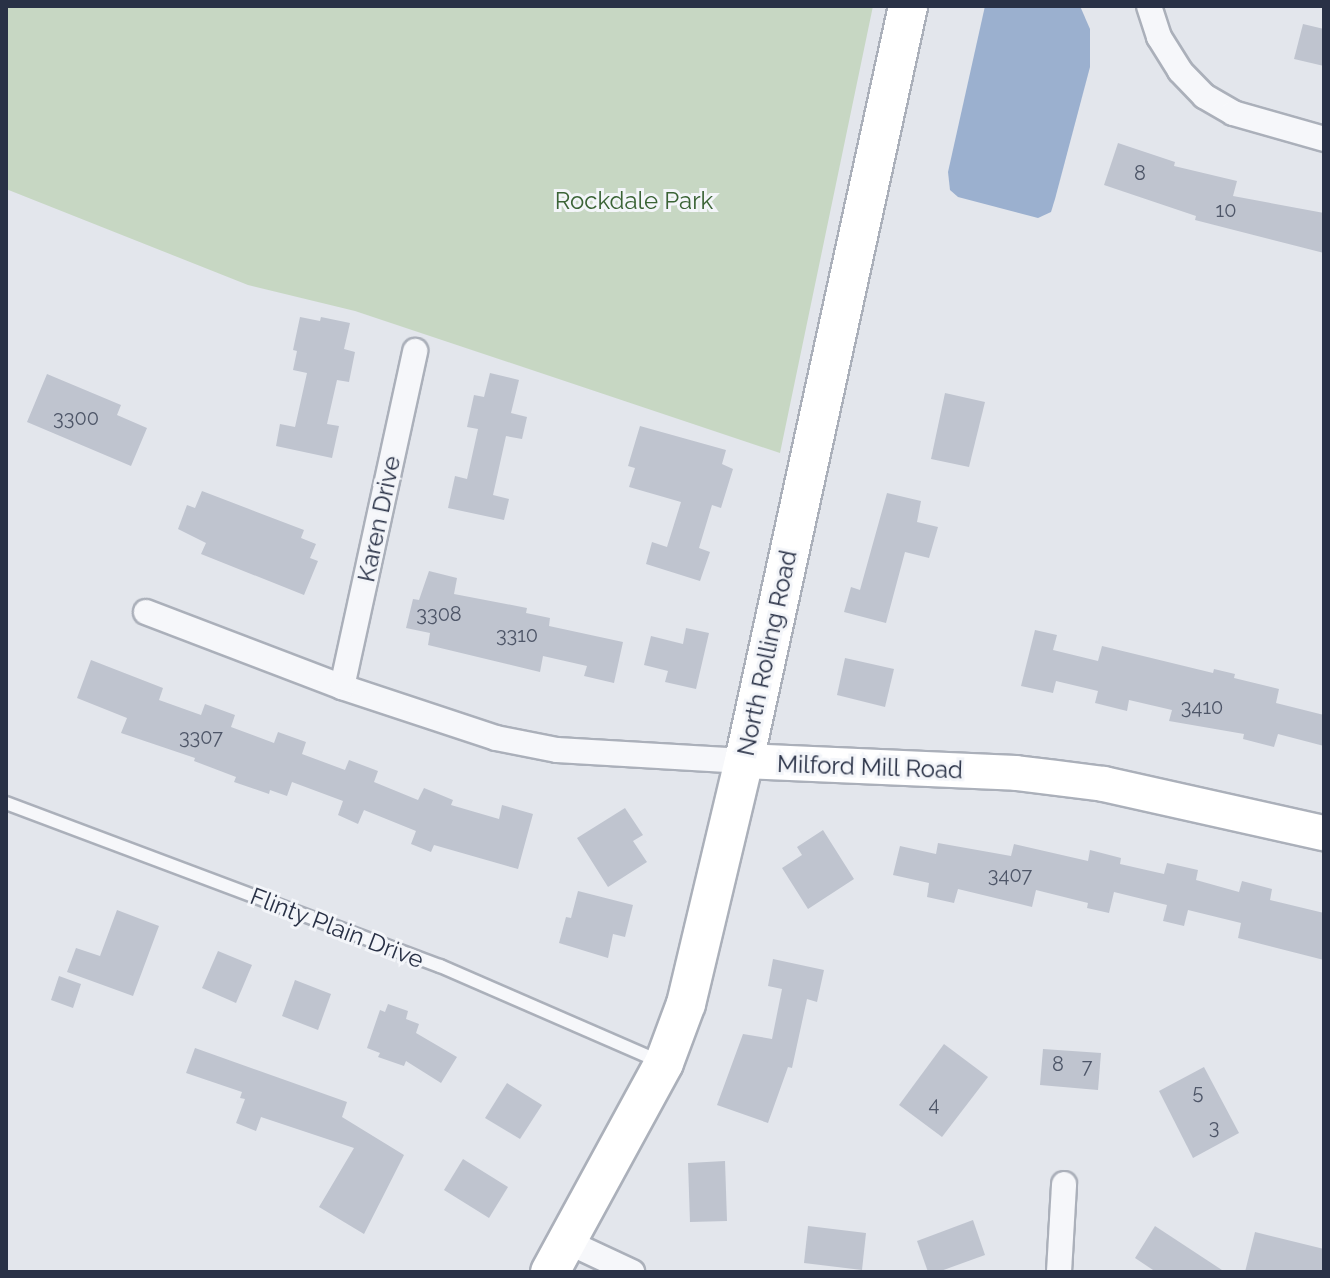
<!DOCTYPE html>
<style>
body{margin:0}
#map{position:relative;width:1330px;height:1278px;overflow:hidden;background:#e3e6ec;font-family:Raleway,sans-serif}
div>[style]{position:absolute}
.green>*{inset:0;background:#c7d7c3}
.water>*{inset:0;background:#9bb0cf}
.building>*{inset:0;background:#bfc4cf}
.roads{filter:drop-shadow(2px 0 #abb0ba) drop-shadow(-2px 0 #abb0ba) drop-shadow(0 2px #abb0ba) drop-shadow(0 -2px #abb0ba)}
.service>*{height:12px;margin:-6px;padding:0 6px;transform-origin:6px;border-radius:6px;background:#f6f7fa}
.minor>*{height:24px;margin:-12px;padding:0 12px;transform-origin:12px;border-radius:12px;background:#f6f7fa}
.secondary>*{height:34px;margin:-17px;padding:0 17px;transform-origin:17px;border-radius:17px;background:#fff}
.primary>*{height:38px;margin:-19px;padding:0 19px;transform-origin:19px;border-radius:19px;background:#fff}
span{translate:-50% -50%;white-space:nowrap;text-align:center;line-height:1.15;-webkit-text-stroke:6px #f3f5f9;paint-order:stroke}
.number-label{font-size:20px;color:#4e5668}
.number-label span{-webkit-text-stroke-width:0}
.park-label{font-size:24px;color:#3a6335}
.street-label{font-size:24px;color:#293146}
.frame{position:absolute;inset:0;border:8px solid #293146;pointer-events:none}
</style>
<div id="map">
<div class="green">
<div style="clip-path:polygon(6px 6px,873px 6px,780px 453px,355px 311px,248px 285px,6px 189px)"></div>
</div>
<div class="water">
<div style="clip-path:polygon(985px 6px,1080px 6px,1090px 29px,1090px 67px,1055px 199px,1051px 212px,1038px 218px,958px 197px,950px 190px,948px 172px)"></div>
</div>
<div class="building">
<div style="clip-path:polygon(1303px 24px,1324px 29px,1324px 66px,1294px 59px)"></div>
<div style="clip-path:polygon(1118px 143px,1175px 162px,1174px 166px,1237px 181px,1233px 196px,1324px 213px,1324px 253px,1195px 220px,1196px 216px,1104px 185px)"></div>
<div style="clip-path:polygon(300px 317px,320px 321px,321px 317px,350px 323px,344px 349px,355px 352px,349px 382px,337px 380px,327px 424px,339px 426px,332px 458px,276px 446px,280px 424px,295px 427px,307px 373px,293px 370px,297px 351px,293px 350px)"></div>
<div style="clip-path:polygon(490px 373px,519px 380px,511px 413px,527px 417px,522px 439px,506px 436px,493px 495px,509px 499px,504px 520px,448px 508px,455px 476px,467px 479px,478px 429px,467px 427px,474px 395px,484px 397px)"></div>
<div style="clip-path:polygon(47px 374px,121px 405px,117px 415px,147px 428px,131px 466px,27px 422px)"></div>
<div style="clip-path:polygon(945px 393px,985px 402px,969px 467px,931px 459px)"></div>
<div style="clip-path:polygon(640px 426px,726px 450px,722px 464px,733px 469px,721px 508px,712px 505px,699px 548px,710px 552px,700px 581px,646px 564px,652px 542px,667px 547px,681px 502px,629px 487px,635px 468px,628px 466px)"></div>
<div style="clip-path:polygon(202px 491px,304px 530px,301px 538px,316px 544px,310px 558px,318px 561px,304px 595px,201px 554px,206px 543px,178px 529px,187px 505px,195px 508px)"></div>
<div style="clip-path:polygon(887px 493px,921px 501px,917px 522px,938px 527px,929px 558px,905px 552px,886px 623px,844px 612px,851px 587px,860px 590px)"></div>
<div style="clip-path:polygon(429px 571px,457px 578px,454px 594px,527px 608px,526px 613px,550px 618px,549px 626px,623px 642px,614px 683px,584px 676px,587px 666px,543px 656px,540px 672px,428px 645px,430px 633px,406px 628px,413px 599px,419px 600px)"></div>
<div style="clip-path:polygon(686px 628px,709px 633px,696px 689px,665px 682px,668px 671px,644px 665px,651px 636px,683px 644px)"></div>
<div style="clip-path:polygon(1035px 630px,1057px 635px,1053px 650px,1098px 661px,1102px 646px,1213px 673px,1214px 669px,1235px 674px,1234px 678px,1279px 689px,1276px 703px,1324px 715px,1324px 746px,1278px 734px,1274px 747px,1243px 739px,1244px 734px,1169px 721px,1172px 710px,1129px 700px,1127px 711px,1095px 703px,1098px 691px,1056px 681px,1053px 693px,1021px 686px)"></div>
<div style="clip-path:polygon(845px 658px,894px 669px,885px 707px,837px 695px)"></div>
<div style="clip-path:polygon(91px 660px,163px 688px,159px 700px,201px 715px,205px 704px,235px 715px,231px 727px,274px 743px,278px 732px,306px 742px,302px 754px,345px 770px,349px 760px,378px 771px,374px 782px,418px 800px,424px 788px,453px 800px,451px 805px,499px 819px,502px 805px,533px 814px,518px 869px,434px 845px,431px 852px,411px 844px,416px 831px,364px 810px,358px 824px,338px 815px,343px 801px,292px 782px,287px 796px,270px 790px,269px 794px,234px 782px,236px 777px,194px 761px,195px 758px,121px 733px,127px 718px,77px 698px)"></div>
<div style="clip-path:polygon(625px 808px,643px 835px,633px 841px,647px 862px,608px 887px,577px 838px)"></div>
<div style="clip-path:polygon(823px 830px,854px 879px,808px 909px,782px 868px,802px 855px,797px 847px)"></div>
<div style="clip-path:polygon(938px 843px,1011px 856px,1014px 844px,1088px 861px,1090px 850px,1121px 858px,1120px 864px,1164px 874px,1167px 863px,1198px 870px,1196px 880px,1239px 892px,1242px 881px,1272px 889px,1270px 900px,1324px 913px,1324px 960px,1238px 938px,1241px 923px,1188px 910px,1184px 926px,1163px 921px,1167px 905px,1114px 892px,1109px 913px,1087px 908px,1088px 903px,1036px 890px,1032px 907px,958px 889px,954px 903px,927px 897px,929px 883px,893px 875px,900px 846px,936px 854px)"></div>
<div style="clip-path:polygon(578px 891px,633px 905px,625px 937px,613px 934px,608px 958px,559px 943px,566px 917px,571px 918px)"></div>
<div style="clip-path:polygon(117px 910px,159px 926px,133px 996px,67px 972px,76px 948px,100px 956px)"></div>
<div style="clip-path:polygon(218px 951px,252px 965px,236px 1003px,202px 988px)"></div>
<div style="clip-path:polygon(773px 959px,824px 970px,817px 1002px,807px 999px,792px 1068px,788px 1067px,768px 1123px,717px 1105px,743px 1034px,772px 1039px,782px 989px,768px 986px)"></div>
<div style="clip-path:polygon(59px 976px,81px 984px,73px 1008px,51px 1000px)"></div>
<div style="clip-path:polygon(295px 980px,331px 994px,318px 1030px,282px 1016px)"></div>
<div style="clip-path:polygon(388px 1004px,408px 1011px,406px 1019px,419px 1024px,416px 1033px,457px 1057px,441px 1083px,406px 1061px,404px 1066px,378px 1057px,380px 1053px,367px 1048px,380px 1010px,385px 1012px)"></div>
<div style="clip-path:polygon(944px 1044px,988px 1077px,942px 1137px,899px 1105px)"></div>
<div style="clip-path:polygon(195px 1048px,347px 1102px,342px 1117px,404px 1155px,364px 1234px,319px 1207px,354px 1148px,261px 1117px,256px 1131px,236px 1123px,245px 1099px,240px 1098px,242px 1092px,186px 1073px)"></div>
<div style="clip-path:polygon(1043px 1049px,1101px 1053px,1098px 1090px,1040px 1085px)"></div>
<div style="clip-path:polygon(1204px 1067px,1239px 1133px,1193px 1158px,1159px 1091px)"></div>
<div style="clip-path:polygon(507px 1083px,542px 1105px,520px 1139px,485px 1118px)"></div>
<div style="clip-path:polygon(463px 1159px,508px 1187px,489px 1218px,444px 1190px)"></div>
<div style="clip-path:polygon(725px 1161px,727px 1221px,690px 1222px,688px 1163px)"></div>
<div style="clip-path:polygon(973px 1220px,985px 1255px,938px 1272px,928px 1272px,917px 1241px)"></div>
<div style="clip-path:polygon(808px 1226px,866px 1233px,862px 1270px,804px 1263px)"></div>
<div style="clip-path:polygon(1155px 1226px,1225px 1272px,1156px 1272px,1135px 1258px)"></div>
<div style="clip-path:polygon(1255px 1232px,1324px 1249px,1324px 1272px,1245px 1272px)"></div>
</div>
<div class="roads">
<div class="service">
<div style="left:6px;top:803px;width:464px;rotate:20.6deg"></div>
<div style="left:440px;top:966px;width:241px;rotate:23.5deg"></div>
</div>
<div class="minor">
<div style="left:1149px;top:6px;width:33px;rotate:72deg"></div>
<div style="left:1159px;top:37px;width:40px;rotate:58deg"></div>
<div style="left:1180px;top:71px;width:35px;rotate:46deg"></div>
<div style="left:1204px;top:96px;width:34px;rotate:30deg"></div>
<div style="left:1233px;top:113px;width:95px;rotate:15.9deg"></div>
<div style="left:146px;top:612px;width:210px;rotate:20.9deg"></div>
<div style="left:342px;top:687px;width:162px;rotate:18.3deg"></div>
<div style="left:496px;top:738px;width:62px;rotate:11.1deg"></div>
<div style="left:557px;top:750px;width:187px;rotate:3.4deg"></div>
<div style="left:342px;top:687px;width:344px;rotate:-77.7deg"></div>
<div style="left:568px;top:1242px;width:71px;rotate:25.1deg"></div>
<div style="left:1059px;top:1272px;width:88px;rotate:-86.7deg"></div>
</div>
<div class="secondary">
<div style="left:744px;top:761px;width:272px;rotate:2.5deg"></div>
<div style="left:1016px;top:773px;width:89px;rotate:7.1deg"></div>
<div style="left:1104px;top:784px;width:225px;rotate:12.6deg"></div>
</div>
<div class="primary">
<div style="left:550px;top:1272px;width:238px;rotate:-61.4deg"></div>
<div style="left:664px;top:1063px;width:63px;rotate:-69.6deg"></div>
<div style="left:686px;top:1004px;width:250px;rotate:-76.6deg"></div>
<div style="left:744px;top:761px;width:773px;rotate:-77.74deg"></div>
</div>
</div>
<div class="number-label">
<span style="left:1140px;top:173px">8</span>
<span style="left:1226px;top:210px">10</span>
<span style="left:76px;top:418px">3300</span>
<span style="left:439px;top:614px">3308</span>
<span style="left:517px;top:635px">3310</span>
<span style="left:1202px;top:707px">3410</span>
<span style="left:201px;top:737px">3307</span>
<span style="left:1010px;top:875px">3407</span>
<span style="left:1058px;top:1064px">8</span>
<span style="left:1087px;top:1066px">7</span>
<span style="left:1198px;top:1092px">5</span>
<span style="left:934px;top:1104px">4</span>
<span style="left:1214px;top:1127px">3</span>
</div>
<div class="park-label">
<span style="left:634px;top:201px">Rockdale Park</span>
</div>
<div class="street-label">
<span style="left:379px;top:519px;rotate:-78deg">Karen Drive</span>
<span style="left:767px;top:653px;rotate:-78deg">North Rolling Road</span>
<span style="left:870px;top:767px;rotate:2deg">Milford Mill Road</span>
<span style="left:337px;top:928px;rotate:21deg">Flinty Plain Drive</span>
</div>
<div class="frame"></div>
</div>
